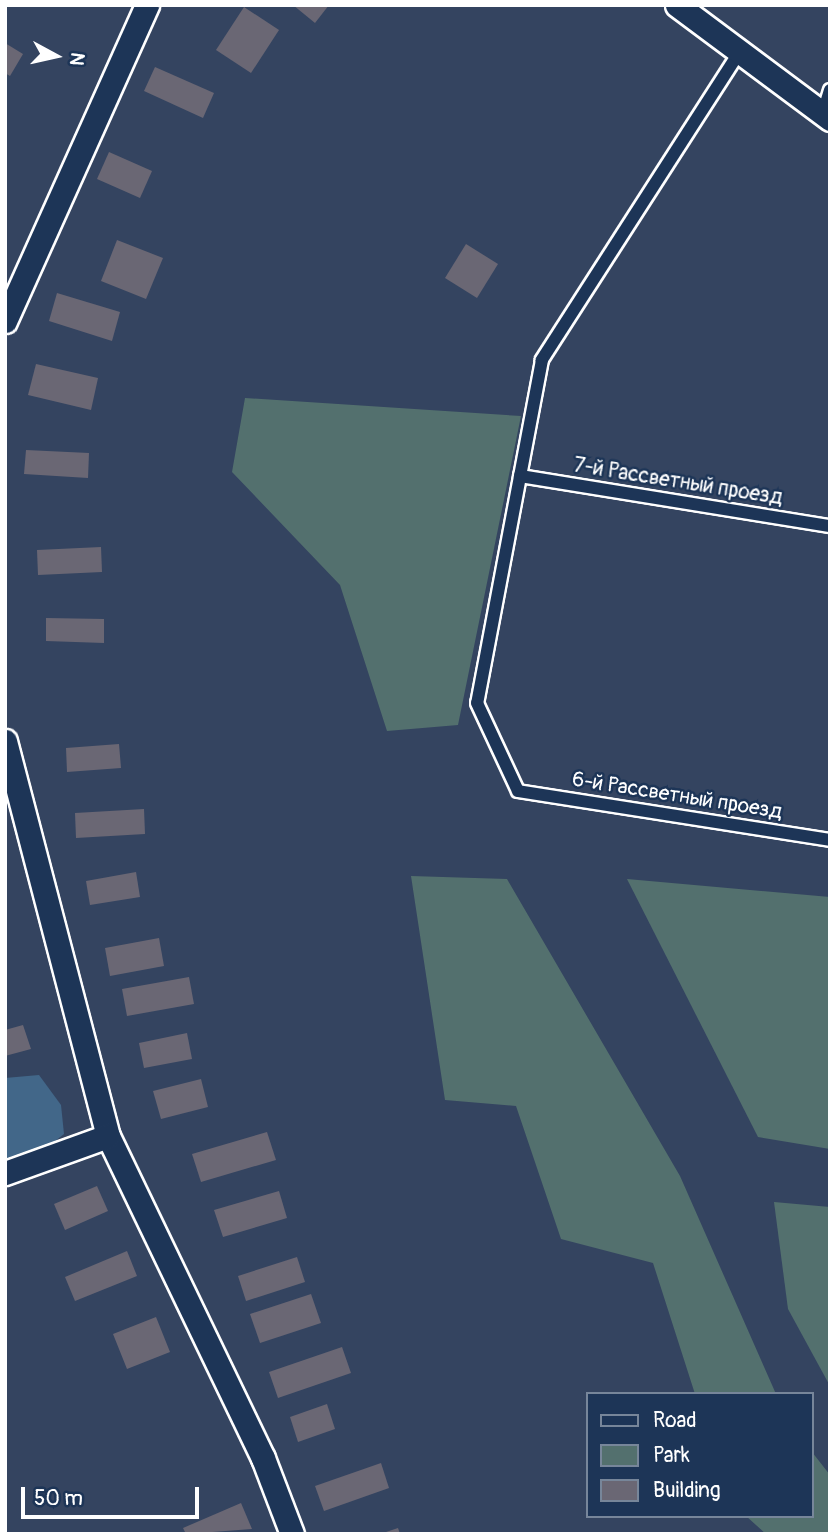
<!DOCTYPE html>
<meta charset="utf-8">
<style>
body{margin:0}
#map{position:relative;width:835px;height:1539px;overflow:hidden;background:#344460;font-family:Pangolin,sans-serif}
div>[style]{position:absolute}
.green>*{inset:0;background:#53706e}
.water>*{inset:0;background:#426789}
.building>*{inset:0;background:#6a6774}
.roads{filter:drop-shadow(2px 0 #fff) drop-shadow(-2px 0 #fff) drop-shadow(0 2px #fff) drop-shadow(0 -2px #fff)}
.lane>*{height:12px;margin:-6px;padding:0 6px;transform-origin:6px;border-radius:6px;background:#1d3557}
.street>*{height:23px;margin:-11.5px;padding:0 11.5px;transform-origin:11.5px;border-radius:11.5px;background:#1d3557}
span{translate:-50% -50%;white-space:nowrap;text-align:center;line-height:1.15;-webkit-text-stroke:5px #1d3557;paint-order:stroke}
.street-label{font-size:21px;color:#fff}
.frame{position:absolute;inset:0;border:7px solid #fff;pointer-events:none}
.legend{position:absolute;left:586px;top:1392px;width:228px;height:126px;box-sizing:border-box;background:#1d3557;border:2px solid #77869a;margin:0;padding:9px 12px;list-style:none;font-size:21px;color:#fff}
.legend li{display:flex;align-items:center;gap:14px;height:35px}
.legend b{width:35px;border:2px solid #77869a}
.north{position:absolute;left:21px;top:21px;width:70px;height:70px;-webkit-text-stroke:5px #1d3557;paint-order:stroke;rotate:98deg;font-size:19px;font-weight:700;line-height:28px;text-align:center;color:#fff}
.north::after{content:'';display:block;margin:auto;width:24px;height:32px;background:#fff;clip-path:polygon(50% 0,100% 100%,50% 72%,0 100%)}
.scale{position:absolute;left:21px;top:1487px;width:178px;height:32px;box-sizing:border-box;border:4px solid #fff;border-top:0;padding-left:9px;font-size:21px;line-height:24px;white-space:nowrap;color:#fff;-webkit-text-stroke:5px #1d3557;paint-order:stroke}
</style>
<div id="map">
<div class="green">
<div style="clip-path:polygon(245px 398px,521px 416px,458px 725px,387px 731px,340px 585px,232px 472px)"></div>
<div style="clip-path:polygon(411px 876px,507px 879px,680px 1176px,776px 1394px,695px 1394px,653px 1263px,561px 1239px,516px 1106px,445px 1100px)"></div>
<div style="clip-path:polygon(627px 879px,830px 897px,830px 1149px,758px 1137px)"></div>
<div style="clip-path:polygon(774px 1202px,830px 1207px,830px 1386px,788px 1309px)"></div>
<div style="clip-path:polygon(812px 1452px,830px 1475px,830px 1534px,766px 1534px,746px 1516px,812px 1516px)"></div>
</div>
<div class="water">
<div style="clip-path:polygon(39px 1075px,61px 1105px,64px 1134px,39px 1154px,5px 1164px,5px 1078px)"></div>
</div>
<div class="building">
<div style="clip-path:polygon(293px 5px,329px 5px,315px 23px)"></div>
<div style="clip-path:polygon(244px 7px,279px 30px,251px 73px,216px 50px)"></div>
<div style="clip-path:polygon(5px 43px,23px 54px,10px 76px,5px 73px)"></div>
<div style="clip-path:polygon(155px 67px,214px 93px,203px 118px,144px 91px)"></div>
<div style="clip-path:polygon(109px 152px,152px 171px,140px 198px,97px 179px)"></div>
<div style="clip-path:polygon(117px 240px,163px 258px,146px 299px,101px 281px)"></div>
<div style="clip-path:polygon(466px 244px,498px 264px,477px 298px,445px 278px)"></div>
<div style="clip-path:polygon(57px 293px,120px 312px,112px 341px,49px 321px)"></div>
<div style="clip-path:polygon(36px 364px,98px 378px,91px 410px,28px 395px)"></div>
<div style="clip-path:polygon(26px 450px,89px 453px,88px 478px,24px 474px)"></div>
<div style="clip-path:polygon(101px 547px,102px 572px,38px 575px,37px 550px)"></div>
<div style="clip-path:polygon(46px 618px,104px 619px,104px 643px,46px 641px)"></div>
<div style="clip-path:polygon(119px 744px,121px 768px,67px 772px,66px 748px)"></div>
<div style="clip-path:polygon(144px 809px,145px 834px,76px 838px,75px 813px)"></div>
<div style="clip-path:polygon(136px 872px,140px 897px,90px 905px,86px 881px)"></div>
<div style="clip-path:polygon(159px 938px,164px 966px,110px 976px,105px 948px)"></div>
<div style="clip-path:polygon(189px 977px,194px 1004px,127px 1016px,122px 989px)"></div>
<div style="clip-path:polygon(23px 1025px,31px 1049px,5px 1056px,5px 1030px)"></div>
<div style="clip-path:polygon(187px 1033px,192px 1059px,144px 1068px,139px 1043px)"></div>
<div style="clip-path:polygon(201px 1079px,208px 1107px,161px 1119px,153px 1091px)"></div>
<div style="clip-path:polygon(267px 1132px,276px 1160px,201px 1182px,192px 1154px)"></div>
<div style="clip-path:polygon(97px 1186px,108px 1211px,65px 1230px,54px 1204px)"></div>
<div style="clip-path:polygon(279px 1191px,287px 1218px,223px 1237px,214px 1210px)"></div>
<div style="clip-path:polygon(127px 1251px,137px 1276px,75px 1301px,65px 1277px)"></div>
<div style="clip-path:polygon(297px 1257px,305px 1282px,246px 1301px,238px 1276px)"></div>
<div style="clip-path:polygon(311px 1294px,321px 1323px,260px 1343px,250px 1314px)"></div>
<div style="clip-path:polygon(156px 1317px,170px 1352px,127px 1369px,113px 1334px)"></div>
<div style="clip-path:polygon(342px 1347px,351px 1373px,278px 1398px,269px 1372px)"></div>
<div style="clip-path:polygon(327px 1404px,335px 1429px,298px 1442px,290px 1417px)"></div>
<div style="clip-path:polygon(381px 1463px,389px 1488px,324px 1511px,315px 1486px)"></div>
<div style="clip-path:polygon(241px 1503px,252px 1529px,186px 1534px,183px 1528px)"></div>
<div style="clip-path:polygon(398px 1528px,400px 1534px,383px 1534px,383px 1533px)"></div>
</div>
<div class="roads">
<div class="lane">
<div style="left:742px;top:48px;width:371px;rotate:122.7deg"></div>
<div style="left:542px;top:360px;width:349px;rotate:100.7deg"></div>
<div style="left:477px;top:703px;width:97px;rotate:65deg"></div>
<div style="left:518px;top:791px;width:316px;rotate:8.9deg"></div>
<div style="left:823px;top:113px;width:24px;rotate:-73deg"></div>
<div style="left:520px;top:476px;width:314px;rotate:9.2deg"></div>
</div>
<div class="street">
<div style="left:677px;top:5px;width:191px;rotate:36.7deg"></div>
<div style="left:5px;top:321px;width:346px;rotate:-65.8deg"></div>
<div style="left:5px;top:741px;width:408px;rotate:75.4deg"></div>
<div style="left:108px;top:1136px;width:357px;rotate:64.3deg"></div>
<div style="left:263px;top:1458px;width:81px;rotate:69.1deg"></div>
<div style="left:5px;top:1173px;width:109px;rotate:-19.8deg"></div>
</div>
</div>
<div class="street-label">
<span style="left:678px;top:482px;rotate:9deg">7-й Рассветный проезд</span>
<span style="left:677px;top:796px;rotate:9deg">6-й Рассветный проезд</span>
</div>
<div class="frame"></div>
<ul class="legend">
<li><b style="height:9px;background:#1d3557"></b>Road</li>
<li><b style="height:19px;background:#53706e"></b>Park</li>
<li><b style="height:19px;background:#6a6774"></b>Building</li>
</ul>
<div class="north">N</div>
<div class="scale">50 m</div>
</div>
